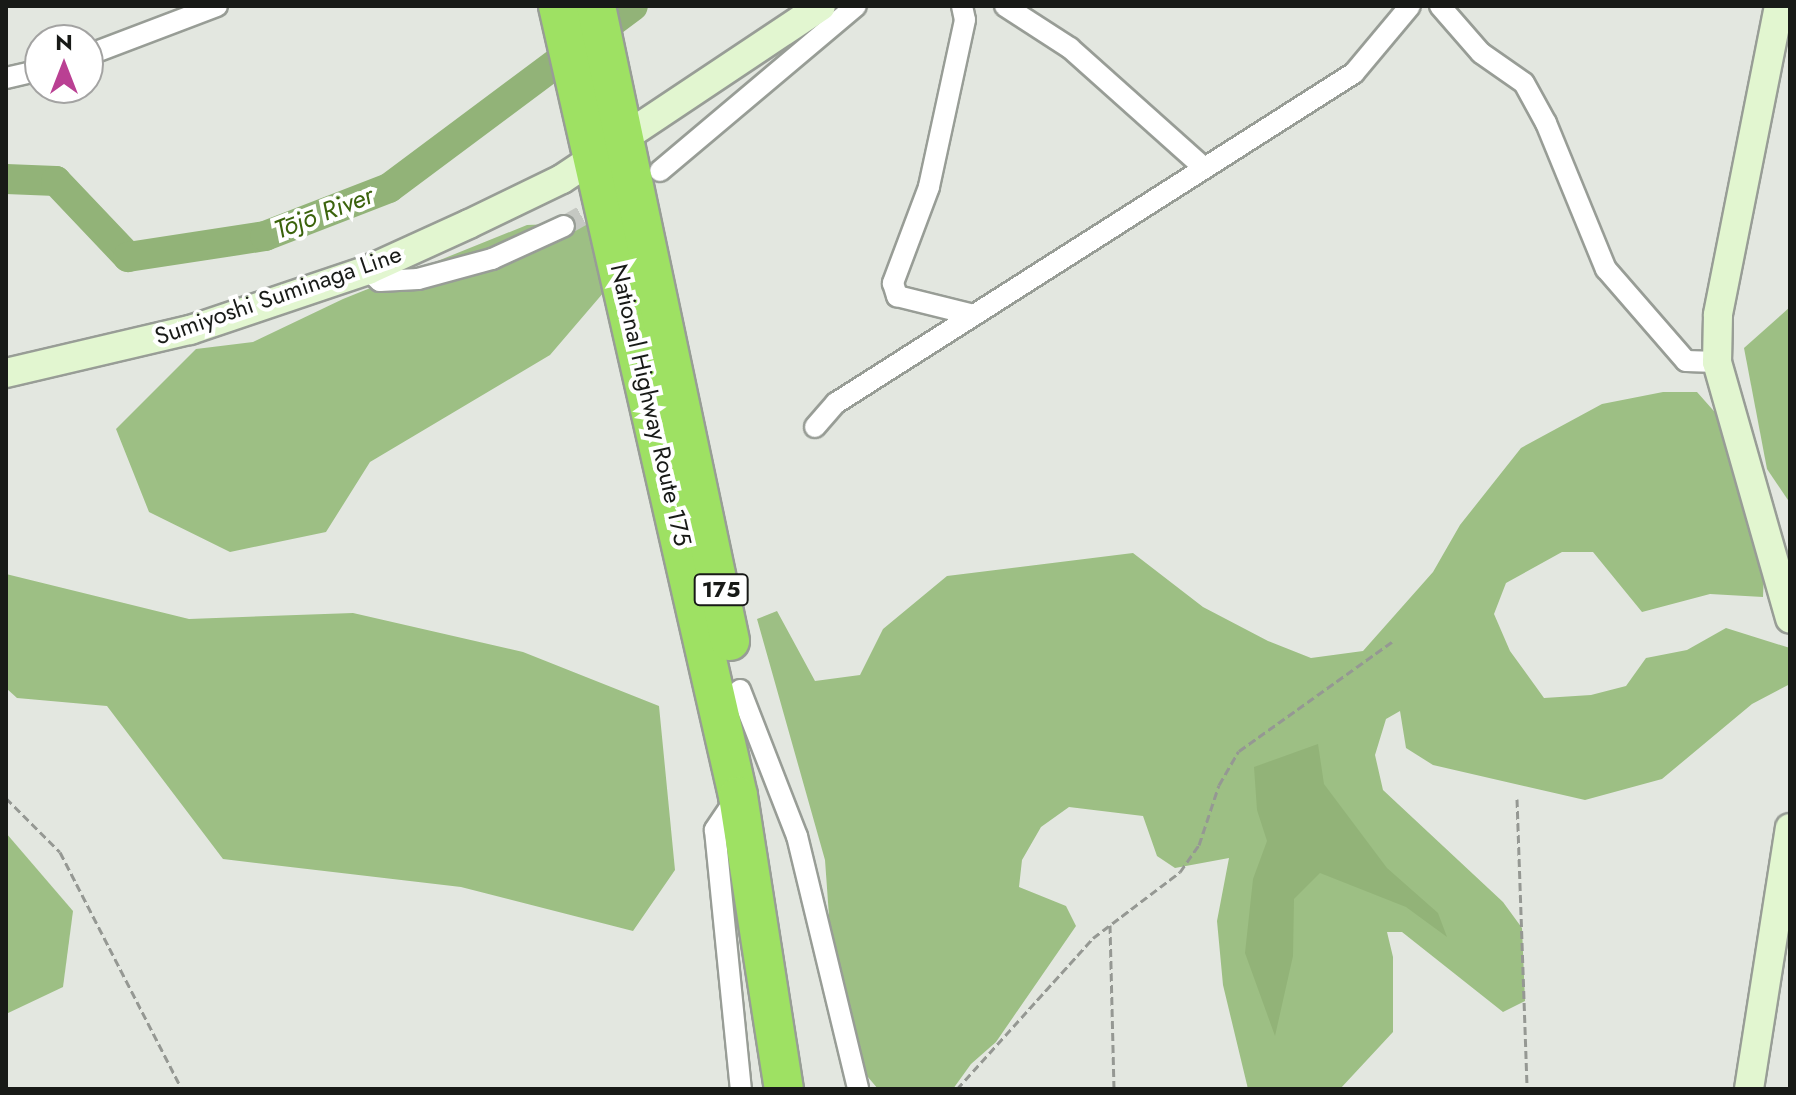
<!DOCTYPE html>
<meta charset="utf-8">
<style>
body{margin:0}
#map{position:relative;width:1796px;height:1095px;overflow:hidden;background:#e3e7e0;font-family:Jost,sans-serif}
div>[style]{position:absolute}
.forest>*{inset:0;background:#9dbf84}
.water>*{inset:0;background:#92b378}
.river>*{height:30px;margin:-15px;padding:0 15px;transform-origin:15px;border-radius:15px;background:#92b378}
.street-tunnel>*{height:20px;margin-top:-10px;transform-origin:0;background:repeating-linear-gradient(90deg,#c5c8c2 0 20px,transparent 0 30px)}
.path>*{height:3px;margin-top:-1.5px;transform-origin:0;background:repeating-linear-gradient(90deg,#959893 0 8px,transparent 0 12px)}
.roads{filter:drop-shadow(2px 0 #989d96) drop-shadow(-2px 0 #989d96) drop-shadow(0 2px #989d96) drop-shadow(0 -2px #989d96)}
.street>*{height:20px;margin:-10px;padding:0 10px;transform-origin:10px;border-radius:10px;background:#fff}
.secondary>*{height:28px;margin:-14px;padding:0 14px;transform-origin:14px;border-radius:14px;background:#e2f6d0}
.highway>*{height:38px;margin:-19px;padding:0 19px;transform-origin:19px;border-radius:19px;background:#9ee163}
span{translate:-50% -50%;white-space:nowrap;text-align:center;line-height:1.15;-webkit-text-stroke:8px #fff;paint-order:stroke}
.shield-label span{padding:2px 6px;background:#fff;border:2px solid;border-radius:6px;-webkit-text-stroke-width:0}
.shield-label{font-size:22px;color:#181a17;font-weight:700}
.street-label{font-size:24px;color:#181a17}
.water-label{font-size:26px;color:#3b630c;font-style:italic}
.frame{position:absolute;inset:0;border:8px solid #181a17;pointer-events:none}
.north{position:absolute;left:24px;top:24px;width:80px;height:80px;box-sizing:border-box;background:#fff;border:2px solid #a3a3a2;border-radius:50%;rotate:0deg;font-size:22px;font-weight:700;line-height:32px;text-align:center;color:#181a17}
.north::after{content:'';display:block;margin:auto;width:28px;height:36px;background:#ba4093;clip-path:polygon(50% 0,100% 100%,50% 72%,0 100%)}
</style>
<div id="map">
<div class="forest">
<div style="clip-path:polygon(607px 222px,604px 292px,550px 355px,370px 462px,326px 532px,230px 552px,149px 512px,116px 429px,196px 349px,253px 342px,343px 299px,527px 225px)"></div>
<div style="clip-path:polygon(1790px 307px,1790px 503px,1767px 469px,1744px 348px)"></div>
<div style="clip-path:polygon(1663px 392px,1697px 392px,1728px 427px,1765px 547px,1763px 597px,1710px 594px,1642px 612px,1593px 552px,1562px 552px,1506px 583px,1494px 614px,1510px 651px,1544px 698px,1591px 695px,1626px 686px,1646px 658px,1687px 650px,1726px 628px,1790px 648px,1790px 684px,1752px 704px,1662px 779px,1585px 800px,1433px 765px,1406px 748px,1400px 711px,1386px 719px,1375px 755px,1383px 790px,1503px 902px,1522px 928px,1525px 1001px,1503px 1012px,1402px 932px,1387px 932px,1393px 957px,1393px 1032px,1340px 1089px,1248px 1089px,1223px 985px,1217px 921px,1229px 858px,1175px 868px,1157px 856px,1143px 816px,1069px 807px,1041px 827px,1022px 860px,1019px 887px,1066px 906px,1076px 926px,996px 1042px,971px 1064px,953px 1089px,878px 1089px,862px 1070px,832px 958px,825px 860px,757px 619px,777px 611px,815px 681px,860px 675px,883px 629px,947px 576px,1133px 553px,1203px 607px,1268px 641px,1311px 658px,1363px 651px,1433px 572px,1460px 525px,1521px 448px,1602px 404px)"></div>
<div style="clip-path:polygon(6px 574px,189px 619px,353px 613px,523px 652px,659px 706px,675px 870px,633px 931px,461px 887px,223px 859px,107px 706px,17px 698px,6px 688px)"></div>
<div style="clip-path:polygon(6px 833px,73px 911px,63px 987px,6px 1014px)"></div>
</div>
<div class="water">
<div style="clip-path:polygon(1318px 744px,1324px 784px,1387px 868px,1438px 913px,1447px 937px,1406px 907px,1320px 873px,1294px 899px,1293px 956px,1275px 1036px,1245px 953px,1253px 879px,1267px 841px,1257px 810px,1254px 767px)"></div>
</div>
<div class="river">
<div style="left:6px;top:179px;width:50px;rotate:2.3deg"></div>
<div style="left:56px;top:181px;width:105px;rotate:46.5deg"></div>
<div style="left:128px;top:257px;width:139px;rotate:-8.7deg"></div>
<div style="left:265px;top:236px;width:133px;rotate:-21.2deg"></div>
<div style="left:389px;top:188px;width:304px;rotate:-36.7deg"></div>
</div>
<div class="street-tunnel">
<div style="left:564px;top:226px;width:51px;rotate:-29.6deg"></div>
</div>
<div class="path">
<div style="left:6px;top:798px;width:76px;rotate:45deg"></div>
<div style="left:60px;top:852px;width:267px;rotate:62.8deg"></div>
<div style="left:1517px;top:799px;width:290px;rotate:88deg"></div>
<div style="left:1110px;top:925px;width:164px;rotate:88.6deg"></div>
<div style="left:957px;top:1089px;width:203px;rotate:-48deg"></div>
<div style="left:1093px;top:938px;width:109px;rotate:-37.2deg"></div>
<div style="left:1180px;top:872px;width:33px;rotate:-55deg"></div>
<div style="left:1199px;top:845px;width:63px;rotate:-71.6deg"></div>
<div style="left:1219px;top:785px;width:39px;rotate:-60deg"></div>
<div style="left:1239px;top:751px;width:188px;rotate:-35.5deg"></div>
</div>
<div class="roads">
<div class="street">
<div style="left:962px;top:6px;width:14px;rotate:78deg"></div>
<div style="left:965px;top:20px;width:171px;rotate:102.2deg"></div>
<div style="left:929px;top:187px;width:103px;rotate:110.6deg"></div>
<div style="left:893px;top:283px;width:14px;rotate:73deg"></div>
<div style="left:897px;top:296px;width:79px;rotate:13.9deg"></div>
<div style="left:1005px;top:6px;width:77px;rotate:32.9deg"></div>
<div style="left:1070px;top:48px;width:180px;rotate:41.8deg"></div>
<div style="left:1440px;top:6px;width:62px;rotate:48.9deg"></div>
<div style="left:1481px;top:53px;width:52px;rotate:34.9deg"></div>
<div style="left:1524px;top:83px;width:46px;rotate:61.2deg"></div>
<div style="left:1546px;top:123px;width:158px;rotate:67.7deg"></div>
<div style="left:1606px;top:269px;width:122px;rotate:49deg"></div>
<div style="left:1686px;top:361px;width:31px;rotate:2deg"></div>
<div style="left:88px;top:55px;width:138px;rotate:-20.8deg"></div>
<div style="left:6px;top:78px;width:35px;rotate:-13deg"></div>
<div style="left:660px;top:171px;width:256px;rotate:-40.1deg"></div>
<div style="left:368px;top:270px;width:16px;rotate:43deg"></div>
<div style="left:380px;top:281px;width:38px;rotate:-3deg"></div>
<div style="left:418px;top:279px;width:77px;rotate:-15.1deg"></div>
<div style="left:492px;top:259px;width:79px;rotate:-24.6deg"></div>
<div style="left:815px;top:427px;width:32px;rotate:-49deg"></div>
<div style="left:836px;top:403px;width:614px;rotate:-32.5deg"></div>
<div style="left:1354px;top:73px;width:87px;rotate:-50.1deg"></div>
<div style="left:740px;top:690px;width:157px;rotate:68.7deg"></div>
<div style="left:797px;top:836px;width:260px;rotate:76.4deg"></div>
<div style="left:737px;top:797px;width:40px;rotate:124deg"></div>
<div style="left:715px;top:830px;width:260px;rotate:84.3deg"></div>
</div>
<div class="secondary">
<div style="left:1779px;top:6px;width:315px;rotate:101.2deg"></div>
<div style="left:1718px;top:315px;width:47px;rotate:91.2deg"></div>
<div style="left:1717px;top:362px;width:267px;rotate:74.1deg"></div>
<div style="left:6px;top:373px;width:189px;rotate:-13.2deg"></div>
<div style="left:190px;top:330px;width:188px;rotate:-18.6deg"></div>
<div style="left:368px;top:270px;width:111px;rotate:-24.5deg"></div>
<div style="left:469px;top:224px;width:103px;rotate:-25.8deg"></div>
<div style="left:562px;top:179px;width:311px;rotate:-33.7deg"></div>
<div style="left:1749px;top:1089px;width:264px;rotate:-81.1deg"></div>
</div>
<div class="highway">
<div style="left:558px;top:6px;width:810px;rotate:77.16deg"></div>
<div style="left:738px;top:796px;width:297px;rotate:81.1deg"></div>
<div style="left:596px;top:6px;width:649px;rotate:78.08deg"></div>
</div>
</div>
<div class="shield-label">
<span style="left:721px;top:590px">175</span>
</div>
<div class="street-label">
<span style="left:278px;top:295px;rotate:-19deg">Sumiyoshi Suminaga Line</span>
<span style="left:651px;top:405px;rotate:77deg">National Highway Route 175</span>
</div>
<div class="water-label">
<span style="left:324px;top:213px;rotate:-21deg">Tōjō River</span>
</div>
<div class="frame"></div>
<div class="north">N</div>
</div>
